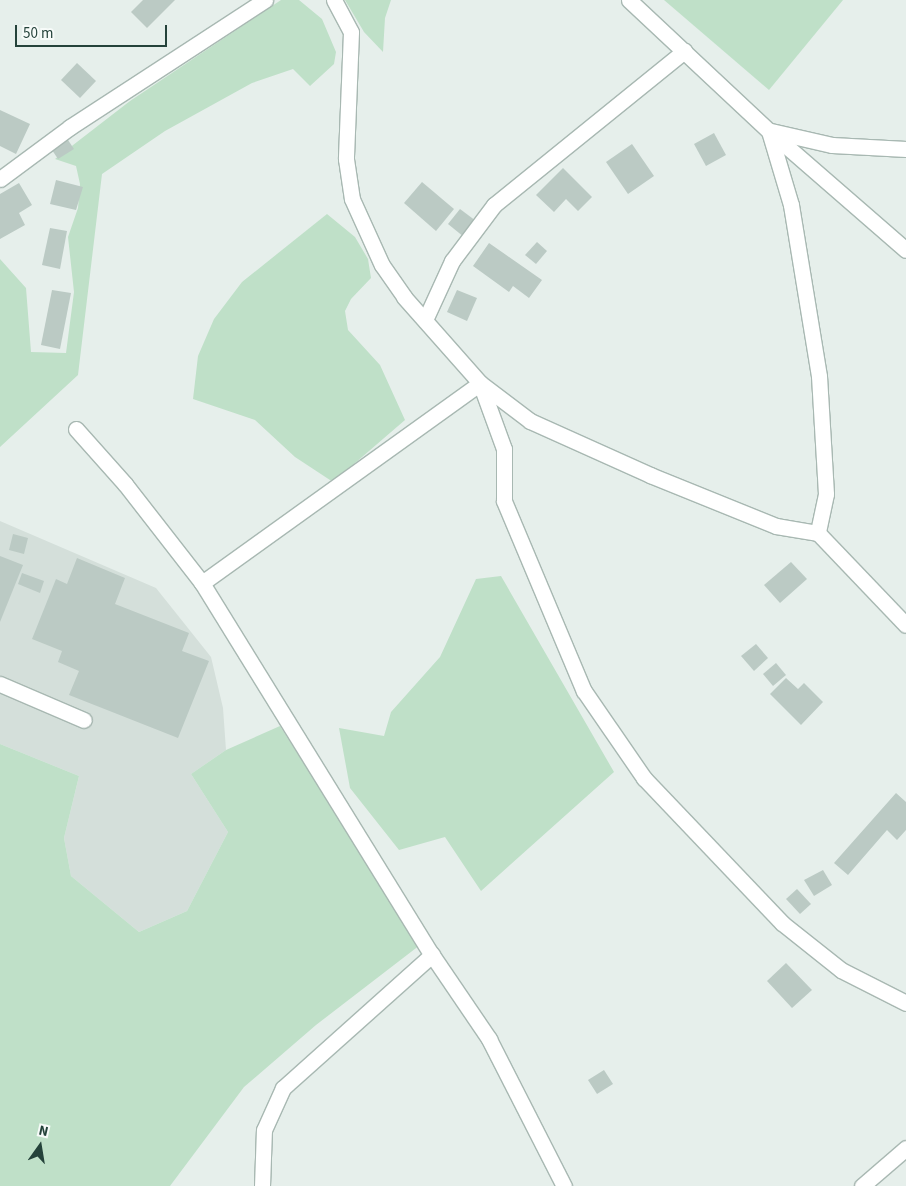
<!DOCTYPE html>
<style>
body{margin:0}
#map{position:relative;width:906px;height:1186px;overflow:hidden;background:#e6efeb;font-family:"Source Sans 3",sans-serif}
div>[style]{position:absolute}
.built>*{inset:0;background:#d4dfda}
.green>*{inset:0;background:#bfe0c8}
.building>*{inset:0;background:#bbcac4}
.roads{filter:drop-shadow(1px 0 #a8b8b2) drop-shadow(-1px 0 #a8b8b2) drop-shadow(0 1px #a8b8b2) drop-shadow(0 -1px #a8b8b2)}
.minor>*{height:15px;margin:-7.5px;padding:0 7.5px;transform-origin:7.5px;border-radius:7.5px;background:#fff}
span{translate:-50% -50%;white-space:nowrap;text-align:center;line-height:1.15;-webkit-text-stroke:4px #f7fbf9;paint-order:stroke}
.north{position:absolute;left:15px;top:1121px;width:50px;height:50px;-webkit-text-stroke:4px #f7fbf9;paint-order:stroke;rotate:13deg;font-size:14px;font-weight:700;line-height:20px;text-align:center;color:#24423a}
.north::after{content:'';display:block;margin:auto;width:18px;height:22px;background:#24423a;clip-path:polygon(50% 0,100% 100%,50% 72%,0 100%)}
.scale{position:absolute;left:15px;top:25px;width:152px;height:22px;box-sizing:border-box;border:2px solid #24423a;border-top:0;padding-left:6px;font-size:15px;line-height:18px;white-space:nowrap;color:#24423a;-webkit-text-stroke:4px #f7fbf9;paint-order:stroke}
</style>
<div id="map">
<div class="built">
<div style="clip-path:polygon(0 521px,156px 588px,211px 657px,223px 708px,226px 750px,191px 774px,228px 832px,187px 911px,139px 932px,71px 876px,64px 838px,79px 776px,0 744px)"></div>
</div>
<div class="green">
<div style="clip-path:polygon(281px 0,299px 0,322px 19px,336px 52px,334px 64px,310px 86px,293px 69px,252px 83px,165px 131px,102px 174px,78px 375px,0 447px,0 259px,26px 288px,31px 352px,66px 353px,74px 292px,68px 237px,78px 208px,80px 184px,76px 166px,55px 159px,130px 101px)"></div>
<div style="clip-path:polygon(345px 0,391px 0,385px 18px,383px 52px,364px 32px)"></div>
<div style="clip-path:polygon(664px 0,843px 0,769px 90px)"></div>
<div style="clip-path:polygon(327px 214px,355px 237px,368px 259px,371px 278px,351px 299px,345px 311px,348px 330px,380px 365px,405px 420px,333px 482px,295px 457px,255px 420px,193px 399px,198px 356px,214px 319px,242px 282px)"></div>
<div style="clip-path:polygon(501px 576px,614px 772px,481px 891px,445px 837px,399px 850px,350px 788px,339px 728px,384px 736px,391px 712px,440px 657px,476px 579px)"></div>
<div style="clip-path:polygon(280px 726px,420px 945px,316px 1025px,244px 1087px,170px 1186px,0 1186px,0 744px,79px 776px,64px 838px,71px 876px,139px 932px,187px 911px,228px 832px,191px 774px,226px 750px)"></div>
</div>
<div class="building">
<div style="clip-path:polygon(143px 0,175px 0,147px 28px,131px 12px)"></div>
<div style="clip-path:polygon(77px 63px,96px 81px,80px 98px,61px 80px)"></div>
<div style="clip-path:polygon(0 110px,30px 124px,16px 154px,0 146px)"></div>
<div style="clip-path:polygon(714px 133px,726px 155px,706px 166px,694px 144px)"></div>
<div style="clip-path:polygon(68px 140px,74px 149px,58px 159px,52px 150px)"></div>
<div style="clip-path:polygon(632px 144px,654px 176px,628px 194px,606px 162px)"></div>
<div style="clip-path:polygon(563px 168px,592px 197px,578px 211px,566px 199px,554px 212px,536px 195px)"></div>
<div style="clip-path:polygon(56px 180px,83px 187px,76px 210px,50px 204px)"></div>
<div style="clip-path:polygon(422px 182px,454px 209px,436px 231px,404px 203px)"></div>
<div style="clip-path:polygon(19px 183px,32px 205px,19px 213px,25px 225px,0 239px,0 194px)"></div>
<div style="clip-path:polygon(460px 209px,476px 221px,464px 237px,448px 224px)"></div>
<div style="clip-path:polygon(50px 228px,67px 231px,60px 269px,42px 265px)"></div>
<div style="clip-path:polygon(537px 242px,547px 251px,536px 264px,525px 255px)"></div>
<div style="clip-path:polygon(489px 243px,542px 280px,529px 298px,513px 286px,509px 292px,473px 266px)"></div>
<div style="clip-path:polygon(52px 290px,71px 293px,60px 349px,41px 345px)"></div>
<div style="clip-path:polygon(457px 290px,477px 298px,467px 321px,447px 312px)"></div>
<div style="clip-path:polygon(13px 534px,28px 538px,24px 554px,9px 550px)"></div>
<div style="clip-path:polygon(0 556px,23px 565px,0 622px)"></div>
<div style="clip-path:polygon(77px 558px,125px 578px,115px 604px,189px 633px,182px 651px,209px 661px,178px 738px,69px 695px,79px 671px,58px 662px,62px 651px,32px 639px,56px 579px,67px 584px)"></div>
<div style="clip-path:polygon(791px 562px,807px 579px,780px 603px,764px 585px)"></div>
<div style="clip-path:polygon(22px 573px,44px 581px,40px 593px,18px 584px)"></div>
<div style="clip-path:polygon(756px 644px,768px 658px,754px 671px,741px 656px)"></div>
<div style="clip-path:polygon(776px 663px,786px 675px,773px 686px,763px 674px)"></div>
<div style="clip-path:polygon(786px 678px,798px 689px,804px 683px,823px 702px,801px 725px,770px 694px)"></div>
<div style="clip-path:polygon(896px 793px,906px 802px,906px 830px,897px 840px,887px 830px,848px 875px,834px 863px)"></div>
<div style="clip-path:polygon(823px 870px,832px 885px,814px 896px,804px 880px)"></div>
<div style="clip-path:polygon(797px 889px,811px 904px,800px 914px,786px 899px)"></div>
<div style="clip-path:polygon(786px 963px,812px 990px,792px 1008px,767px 981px)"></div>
<div style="clip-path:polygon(604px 1070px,613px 1084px,597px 1094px,588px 1080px)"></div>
</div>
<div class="roads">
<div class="minor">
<div style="left:334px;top:0;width:36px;rotate:62deg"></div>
<div style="left:351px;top:32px;width:127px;rotate:92.3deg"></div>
<div style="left:346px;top:159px;width:40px;rotate:81.5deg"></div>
<div style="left:352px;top:199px;width:72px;rotate:65.6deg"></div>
<div style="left:382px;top:265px;width:39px;rotate:55deg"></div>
<div style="left:404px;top:297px;width:115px;rotate:48.5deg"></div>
<div style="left:480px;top:383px;width:70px;rotate:70deg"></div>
<div style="left:504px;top:449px;width:52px;rotate:90deg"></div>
<div style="left:504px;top:501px;width:206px;rotate:67.2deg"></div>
<div style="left:584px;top:691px;width:106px;rotate:55.4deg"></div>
<div style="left:644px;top:778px;width:200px;rotate:46.4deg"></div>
<div style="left:782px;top:923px;width:75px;rotate:38.5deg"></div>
<div style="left:841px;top:970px;width:73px;rotate:26.9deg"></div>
<div style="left:629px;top:0;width:192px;rotate:43.1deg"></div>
<div style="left:769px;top:131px;width:181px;rotate:41deg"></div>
<div style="left:769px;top:131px;width:77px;rotate:73.4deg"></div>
<div style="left:791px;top:205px;width:173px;rotate:80.7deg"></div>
<div style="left:819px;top:376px;width:118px;rotate:86.6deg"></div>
<div style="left:826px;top:494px;width:40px;rotate:102deg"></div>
<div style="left:771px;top:131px;width:63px;rotate:12.9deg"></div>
<div style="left:832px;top:145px;width:74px;rotate:3.1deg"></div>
<div style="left:0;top:179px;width:87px;rotate:-36.6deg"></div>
<div style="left:70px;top:127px;width:233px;rotate:-33.1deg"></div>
<div style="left:425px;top:320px;width:65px;rotate:-65.4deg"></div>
<div style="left:452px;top:261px;width:70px;rotate:-53.1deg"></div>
<div style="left:494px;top:205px;width:245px;rotate:-39deg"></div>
<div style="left:480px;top:383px;width:63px;rotate:37.2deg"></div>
<div style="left:530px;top:421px;width:132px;rotate:24.2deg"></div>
<div style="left:650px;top:475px;width:136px;rotate:22deg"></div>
<div style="left:776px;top:526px;width:43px;rotate:9.5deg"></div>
<div style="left:818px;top:533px;width:127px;rotate:46.3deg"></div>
<div style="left:76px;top:429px;width:74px;rotate:48.3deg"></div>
<div style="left:125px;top:484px;width:125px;rotate:52.1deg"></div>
<div style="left:202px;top:583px;width:437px;rotate:58.3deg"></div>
<div style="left:432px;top:955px;width:102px;rotate:55.8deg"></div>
<div style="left:489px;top:1039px;width:165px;rotate:63deg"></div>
<div style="left:202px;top:583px;width:342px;rotate:-35.7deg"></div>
<div style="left:0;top:684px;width:91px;rotate:23.2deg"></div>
<div style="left:262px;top:1186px;width:56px;rotate:-88deg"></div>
<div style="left:264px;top:1130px;width:46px;rotate:-65.7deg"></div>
<div style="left:283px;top:1088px;width:200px;rotate:-41.8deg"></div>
<div style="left:862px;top:1186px;width:58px;rotate:-40.8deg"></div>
</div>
</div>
<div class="north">N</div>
<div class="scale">50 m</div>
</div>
